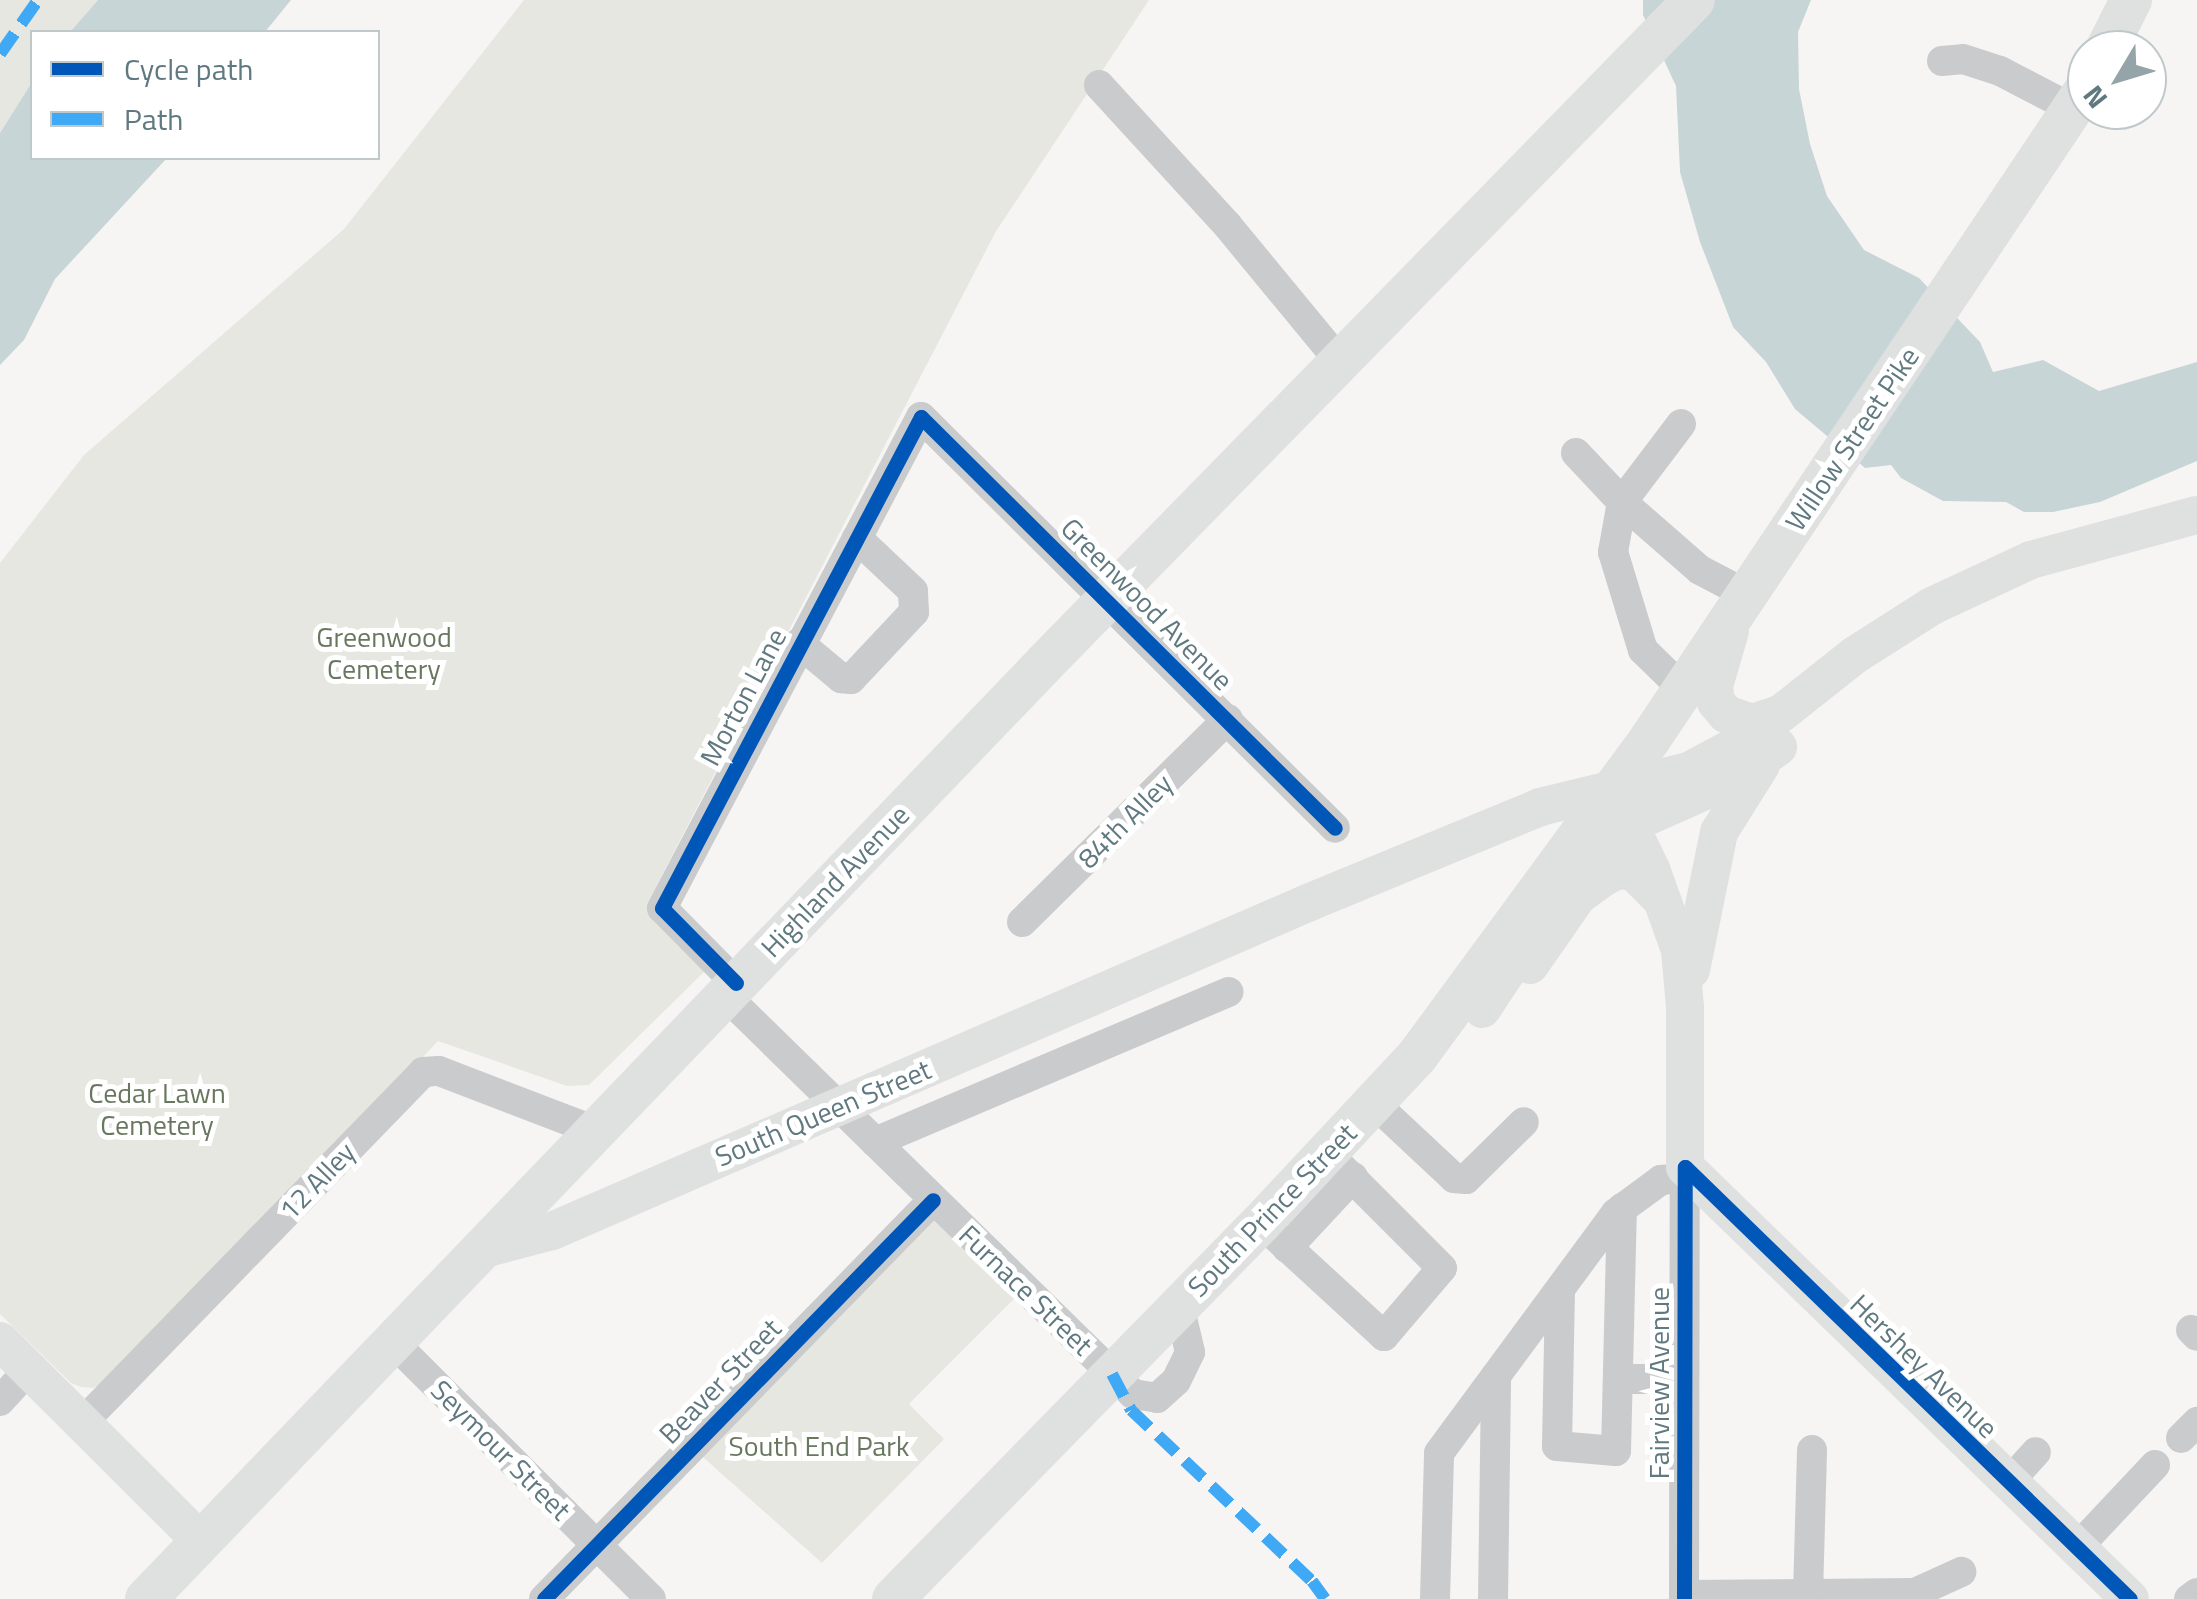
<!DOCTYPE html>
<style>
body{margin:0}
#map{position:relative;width:2197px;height:1599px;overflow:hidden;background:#f6f5f4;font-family:"Titillium Web",sans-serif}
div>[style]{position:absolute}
.green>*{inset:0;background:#e6e7e1}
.water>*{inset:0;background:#c8d5d6}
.minor>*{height:30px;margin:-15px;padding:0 15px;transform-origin:15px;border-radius:15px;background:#cacbcc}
.major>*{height:38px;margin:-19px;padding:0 19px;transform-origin:19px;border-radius:19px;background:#dfe0e0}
.highway>*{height:42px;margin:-21px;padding:0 21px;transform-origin:21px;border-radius:21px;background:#dfe0e0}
.quiet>*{height:12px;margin-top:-6px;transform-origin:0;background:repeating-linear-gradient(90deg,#3fa9f5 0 25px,transparent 0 37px)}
.cycleway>*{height:15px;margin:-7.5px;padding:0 7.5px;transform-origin:7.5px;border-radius:7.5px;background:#0057b8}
span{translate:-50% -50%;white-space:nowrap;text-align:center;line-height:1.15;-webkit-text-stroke:10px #fff;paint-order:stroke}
.street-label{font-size:28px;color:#607980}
.park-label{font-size:28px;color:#68785f}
.legend{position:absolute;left:30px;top:30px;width:350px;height:130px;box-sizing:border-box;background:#fff;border:2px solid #bfc9cc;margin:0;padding:12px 18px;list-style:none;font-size:30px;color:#607980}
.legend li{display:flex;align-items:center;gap:20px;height:50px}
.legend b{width:50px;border:2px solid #bfc9cc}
.north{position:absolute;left:2067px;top:30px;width:100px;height:100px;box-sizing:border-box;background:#fff;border:2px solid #bfc9cc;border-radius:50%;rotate:232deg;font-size:28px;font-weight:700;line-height:40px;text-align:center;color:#607980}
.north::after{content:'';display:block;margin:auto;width:35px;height:45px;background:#94a4a9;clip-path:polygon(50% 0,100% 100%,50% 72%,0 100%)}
</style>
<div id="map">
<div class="green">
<div style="clip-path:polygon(0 0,98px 0,70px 32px,32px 32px,32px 82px,0 133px)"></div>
<div style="clip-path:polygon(524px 0,1149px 0,995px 233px,648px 902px,708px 968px,589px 1085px,567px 1086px,438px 1041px,141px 1356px,111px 1379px,93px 1388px,81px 1387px,71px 1383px,0 1314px,0 563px,84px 455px,344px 229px)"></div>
<div style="clip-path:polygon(928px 1213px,1015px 1298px,909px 1404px,944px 1439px,822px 1563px,695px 1450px)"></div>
</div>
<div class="water">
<div style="clip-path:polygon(98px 0,291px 0,265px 32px,70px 32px)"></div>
<div style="clip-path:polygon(1643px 0,1811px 0,1798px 32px,1799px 89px,1810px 144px,1827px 196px,1864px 250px,1919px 278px,1980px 342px,1993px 372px,2043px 360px,2099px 391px,2197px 362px,2197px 461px,2100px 502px,2053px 512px,2024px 512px,2006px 502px,1943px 501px,1901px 478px,1891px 465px,1865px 468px,1795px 409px,1766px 362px,1733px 327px,1700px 242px,1680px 172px,1676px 86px,1643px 15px)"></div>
<div style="clip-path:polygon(32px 82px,32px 158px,167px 158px,55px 279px,24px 340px,0 365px,0 133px)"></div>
</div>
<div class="minor">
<div style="left:1942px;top:61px;width:21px;rotate:-5deg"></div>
<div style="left:1963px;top:59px;width:39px;rotate:18deg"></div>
<div style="left:2000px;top:71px;width:85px;rotate:27.5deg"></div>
<div style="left:1099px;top:85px;width:191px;rotate:47.5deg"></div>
<div style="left:1228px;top:226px;width:176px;rotate:50.5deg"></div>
<div style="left:1681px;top:424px;width:98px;rotate:127.1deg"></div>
<div style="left:1622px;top:502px;width:51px;rotate:100.2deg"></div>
<div style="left:1613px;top:552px;width:102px;rotate:73deg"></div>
<div style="left:1643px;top:650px;width:56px;rotate:44.3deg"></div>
<div style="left:1576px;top:453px;width:67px;rotate:46.8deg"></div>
<div style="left:1622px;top:502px;width:103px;rotate:41.1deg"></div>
<div style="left:1700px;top:570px;width:52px;rotate:27.6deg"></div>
<div style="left:799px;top:643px;width:55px;rotate:39.8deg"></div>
<div style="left:841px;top:678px;width:10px;rotate:6deg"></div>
<div style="left:851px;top:679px;width:92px;rotate:-46.8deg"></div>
<div style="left:914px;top:612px;width:21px;rotate:-93deg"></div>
<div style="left:913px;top:591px;width:77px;rotate:-136.6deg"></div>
<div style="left:1022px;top:922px;width:289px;rotate:-44.6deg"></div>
<div style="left:736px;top:983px;width:105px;rotate:-134.6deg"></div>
<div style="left:662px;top:908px;width:555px;rotate:-62.19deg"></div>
<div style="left:921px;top:417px;width:583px;rotate:44.79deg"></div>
<div style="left:725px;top:995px;width:571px;rotate:44.36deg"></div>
<div style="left:1133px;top:1394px;width:24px;rotate:9deg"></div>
<div style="left:1157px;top:1398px;width:25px;rotate:-42deg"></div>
<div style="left:1176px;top:1381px;width:32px;rotate:-64deg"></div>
<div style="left:1190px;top:1352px;width:48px;rotate:-103.2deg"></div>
<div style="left:1375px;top:1104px;width:108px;rotate:43.1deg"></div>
<div style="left:1454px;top:1178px;width:12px;rotate:5deg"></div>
<div style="left:1466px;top:1179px;width:81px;rotate:-44.5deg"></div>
<div style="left:875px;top:1142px;width:384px;rotate:-23deg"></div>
<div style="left:1261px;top:1223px;width:167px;rotate:42.6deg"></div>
<div style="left:1384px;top:1336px;width:89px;rotate:-49.5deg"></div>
<div style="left:1442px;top:1268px;width:161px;rotate:-135deg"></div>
<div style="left:1287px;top:1248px;width:97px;rotate:-47.1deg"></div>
<div style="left:1560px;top:1290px;width:156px;rotate:91.1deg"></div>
<div style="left:1557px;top:1446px;width:59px;rotate:4.8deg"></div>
<div style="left:1616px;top:1451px;width:243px;rotate:-88.6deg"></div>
<div style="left:2191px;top:1330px;width:8px;rotate:45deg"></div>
<div style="left:393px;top:1342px;width:364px;rotate:44.9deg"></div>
<div style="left:1618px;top:1379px;width:66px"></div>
<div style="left:0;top:1401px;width:43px;rotate:-47.8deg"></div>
<div style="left:83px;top:1422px;width:488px;rotate:-45.8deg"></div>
<div style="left:423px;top:1072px;width:16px;rotate:-4deg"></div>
<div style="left:439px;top:1071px;width:167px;rotate:21deg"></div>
<div style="left:2181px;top:1438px;width:23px;rotate:-45deg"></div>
<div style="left:2009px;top:1482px;width:40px;rotate:-48deg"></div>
<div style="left:2077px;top:1548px;width:114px;rotate:-46.8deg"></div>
<div style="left:1684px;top:1595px;width:231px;rotate:-0.5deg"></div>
<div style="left:1915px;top:1593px;width:51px;rotate:-24.5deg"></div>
<div style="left:1808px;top:1595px;width:145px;rotate:-88.4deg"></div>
<div style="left:544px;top:1599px;width:557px;rotate:-45.73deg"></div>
<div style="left:1435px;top:1599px;width:146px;rotate:-88.4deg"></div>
<div style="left:1439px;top:1453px;width:298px;rotate:-53.6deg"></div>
<div style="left:1616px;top:1213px;width:56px;rotate:-36.3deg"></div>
<div style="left:1661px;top:1180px;width:24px;rotate:-5deg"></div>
<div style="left:1493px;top:1599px;width:223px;rotate:-89.2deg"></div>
<div style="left:1684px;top:1599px;width:432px;rotate:-89.9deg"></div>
<div style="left:2189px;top:1599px;width:10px;rotate:-37deg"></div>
</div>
<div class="major">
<div style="left:1730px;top:631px;width:57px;rotate:106.2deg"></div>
<div style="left:1714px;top:686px;width:16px;rotate:83deg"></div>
<div style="left:1716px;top:702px;width:16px;rotate:50deg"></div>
<div style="left:1726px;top:714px;width:28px;rotate:19deg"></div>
<div style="left:1752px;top:723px;width:28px;rotate:-18deg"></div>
<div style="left:1612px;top:789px;width:89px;rotate:64deg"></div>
<div style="left:1651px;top:869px;width:86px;rotate:70.3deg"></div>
<div style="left:1680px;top:950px;width:57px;rotate:85deg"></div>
<div style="left:1685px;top:1007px;width:160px;rotate:90deg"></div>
<div style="left:1685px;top:1167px;width:620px;rotate:44.15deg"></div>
<div style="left:1567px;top:882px;width:24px;rotate:-55deg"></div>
<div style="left:1581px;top:862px;width:46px;rotate:-42.4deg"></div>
<div style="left:1615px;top:831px;width:130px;rotate:-24deg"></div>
<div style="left:1734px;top:778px;width:54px;rotate:-35.2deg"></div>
<div style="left:1530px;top:965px;width:84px;rotate:-55.2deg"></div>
<div style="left:1578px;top:896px;width:32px;rotate:-36deg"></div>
<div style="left:1604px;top:877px;width:16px;rotate:-27deg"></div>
<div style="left:1618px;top:870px;width:16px;rotate:7deg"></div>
<div style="left:1634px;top:872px;width:37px;rotate:45deg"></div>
<div style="left:1691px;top:970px;width:141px;rotate:-78.5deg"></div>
<div style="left:1719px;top:832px;width:79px;rotate:-57.9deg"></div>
<div style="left:1482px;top:1009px;width:92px;rotate:-56.5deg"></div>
<div style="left:480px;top:1250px;width:74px;rotate:-14.8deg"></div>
<div style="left:552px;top:1231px;width:826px;rotate:-23.46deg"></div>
<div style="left:1310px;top:902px;width:249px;rotate:-22.4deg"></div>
<div style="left:1540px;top:807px;width:153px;rotate:-13.6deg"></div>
<div style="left:1689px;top:771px;width:69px;rotate:-28.4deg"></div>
<div style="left:1750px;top:738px;width:134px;rotate:-38.3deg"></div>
<div style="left:1855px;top:655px;width:91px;rotate:-32.5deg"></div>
<div style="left:1932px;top:606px;width:109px;rotate:-24.9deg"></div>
<div style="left:2031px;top:560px;width:172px;rotate:-15.2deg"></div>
<div style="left:0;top:1341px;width:284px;rotate:44.9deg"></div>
</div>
<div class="highway">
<div style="left:2106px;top:50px;width:56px;rotate:-63.4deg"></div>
<div style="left:146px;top:1599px;width:1299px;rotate:-46.15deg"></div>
<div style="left:1046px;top:662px;width:926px;rotate:-45.61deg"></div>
<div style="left:893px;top:1599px;width:526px;rotate:-45.62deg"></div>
<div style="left:1261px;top:1223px;width:230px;rotate:-46.9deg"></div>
<div style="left:1418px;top:1055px;width:392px;rotate:-53.7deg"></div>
<div style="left:1650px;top:739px;width:785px;rotate:-56.17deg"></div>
</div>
<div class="quiet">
<div style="left:0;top:54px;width:66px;rotate:-54.9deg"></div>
<div style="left:1112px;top:1374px;width:41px;rotate:62.2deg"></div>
<div style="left:1131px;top:1410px;width:249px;rotate:43.4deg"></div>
<div style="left:1312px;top:1581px;width:22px;rotate:54deg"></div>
</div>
<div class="cycleway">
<div style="left:736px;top:983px;width:105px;rotate:-134.6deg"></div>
<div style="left:662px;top:908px;width:555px;rotate:-62.19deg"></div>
<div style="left:921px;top:417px;width:583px;rotate:44.79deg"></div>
<div style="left:1685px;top:1167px;width:620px;rotate:44.15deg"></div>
<div style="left:544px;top:1599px;width:557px;rotate:-45.73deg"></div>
<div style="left:1684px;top:1599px;width:432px;rotate:-89.9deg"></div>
</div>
<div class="street-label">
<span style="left:1852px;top:439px;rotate:-56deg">Willow Street Pike</span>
<span style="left:1147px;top:604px;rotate:45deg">Greenwood Avenue</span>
<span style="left:743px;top:697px;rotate:-62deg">Morton Lane</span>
<span style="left:1125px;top:821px;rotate:-45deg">84th Alley</span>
<span style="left:835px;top:881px;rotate:-46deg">Highland Avenue</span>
<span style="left:823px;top:1113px;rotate:-23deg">South Queen Street</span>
<span style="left:317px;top:1181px;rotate:-46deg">12 Alley</span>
<span style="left:1272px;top:1210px;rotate:-46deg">South Prince Street</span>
<span style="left:1026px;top:1290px;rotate:44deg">Furnace Street</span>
<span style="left:1924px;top:1366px;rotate:44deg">Hershey Avenue</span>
<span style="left:720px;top:1381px;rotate:-46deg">Beaver Street</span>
<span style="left:1659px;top:1383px;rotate:-90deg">Fairview Avenue</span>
<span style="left:501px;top:1450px;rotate:45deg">Seymour Street</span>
</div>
<div class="park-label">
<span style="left:384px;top:653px">Greenwood<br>Cemetery</span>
<span style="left:157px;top:1109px">Cedar Lawn<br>Cemetery</span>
<span style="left:819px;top:1446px">South End Park</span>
</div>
<ul class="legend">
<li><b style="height:12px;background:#0057b8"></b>Cycle path</li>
<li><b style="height:12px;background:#3fa9f5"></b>Path</li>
</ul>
<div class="north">N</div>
</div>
